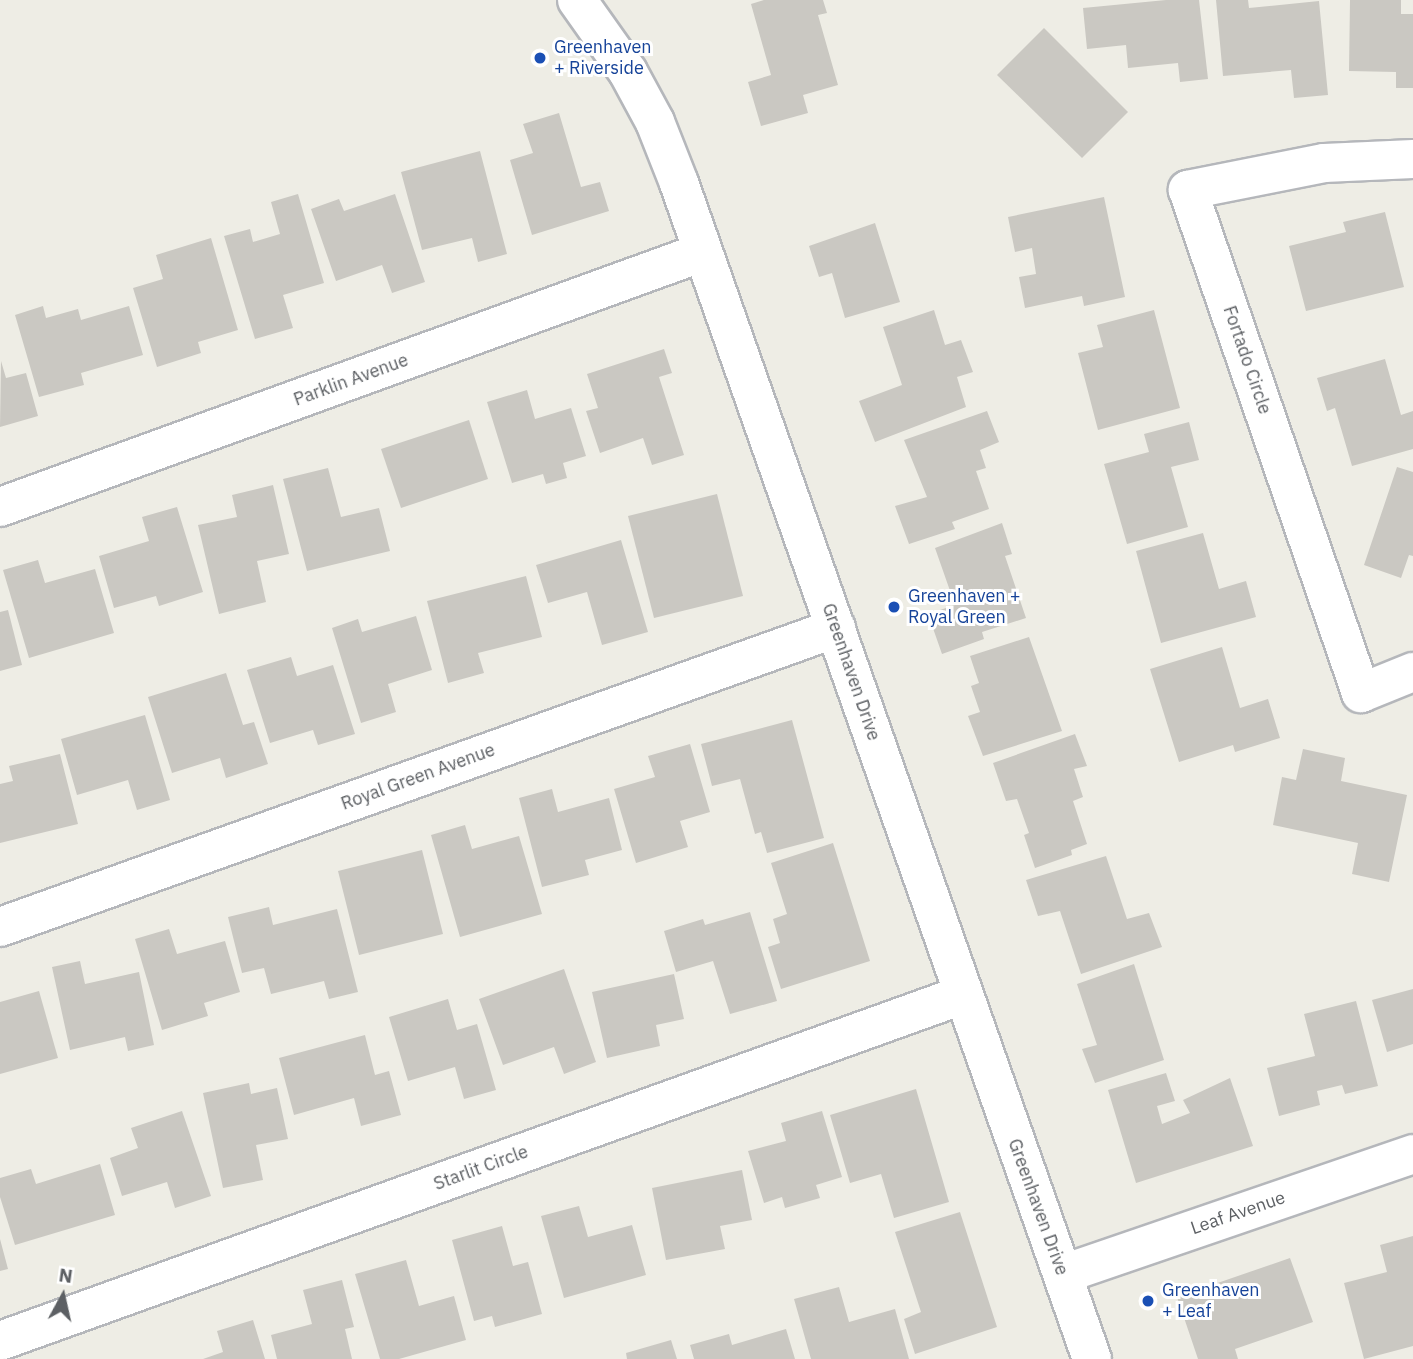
<!DOCTYPE html>
<style>
body{margin:0}
#map{position:relative;width:1413px;height:1359px;overflow:hidden;background:#eeede5;font-family:"IBM Plex Sans",sans-serif}
div>[style]{position:absolute}
.building>*{inset:0;background:#cac8c2}
.roads{filter:drop-shadow(2px 0 #b5b7bb) drop-shadow(-2px 0 #b5b7bb) drop-shadow(0 2px #b5b7bb) drop-shadow(0 -2px #b5b7bb)}
.minor>*{height:38px;margin:-19px;padding:0 19px;transform-origin:19px;border-radius:19px;background:#fff}
.tertiary>*{height:38px;margin:-19px;padding:0 19px;transform-origin:19px;border-radius:19px;background:#fff}
.dots>*{width:19px;height:19px;translate:-50% -50%;box-sizing:border-box;border:4px solid #fff;border-radius:50%}
span{translate:-50% -50%;white-space:nowrap;text-align:center;line-height:1.15;-webkit-text-stroke:6px #fff;paint-order:stroke}
.transit-label{font-size:18px;color:#164399}
.left{translate:0 -50%;text-align:left}
.street-label{font-size:18px;color:#5d6064}
.north{position:absolute;left:28px;top:1261px;width:70px;height:70px;-webkit-text-stroke:5px #fff;paint-order:stroke;rotate:8deg;font-size:19px;font-weight:700;line-height:28px;text-align:center;color:#5d6064}
.north::after{content:'';display:block;margin:auto;width:24px;height:32px;background:#5d6064;clip-path:polygon(50% 0,100% 100%,50% 72%,0 100%)}
</style>
<div id="map">
<div class="building">
<div style="clip-path:polygon(764px 0,823px 0,827px 13px,818px 15px,838px 85px,803px 95px,808px 113px,761px 126px,748px 82px,771px 75px,751px 4px)"></div>
<div style="clip-path:polygon(1166px 0,1199px 0,1208px 79px,1180px 82px,1178px 63px,1128px 68px,1126px 45px,1087px 49px,1083px 8px)"></div>
<div style="clip-path:polygon(1216px 0,1248px 0,1249px 8px,1319px 1px,1328px 95px,1294px 98px,1291px 70px,1223px 76px)"></div>
<div style="clip-path:polygon(1350px 0,1401px 0,1401px 14px,1413px 14px,1413px 88px,1396px 88px,1396px 72px,1349px 71px)"></div>
<div style="clip-path:polygon(1044px 28px,1128px 112px,1082px 158px,997px 75px)"></div>
<div style="clip-path:polygon(559px 113px,581px 187px,600px 182px,609px 211px,532px 235px,510px 160px,533px 153px,523px 124px)"></div>
<div style="clip-path:polygon(480px 151px,507px 254px,478px 262px,472px 238px,422px 250px,401px 172px)"></div>
<div style="clip-path:polygon(298px 194px,324px 283px,283px 295px,293px 328px,255px 339px,224px 236px,250px 229px,253px 242px,280px 234px,271px 202px)"></div>
<div style="clip-path:polygon(395px 194px,425px 282px,392px 293px,382px 265px,336px 281px,311px 209px,339px 199px,344px 211px)"></div>
<div style="clip-path:polygon(1104px 197px,1125px 297px,1084px 306px,1082px 296px,1025px 308px,1019px 277px,1036px 274px,1032px 248px,1015px 252px,1008px 217px)"></div>
<div style="clip-path:polygon(1385px 212px,1404px 287px,1306px 311px,1289px 246px,1346px 232px,1343px 222px)"></div>
<div style="clip-path:polygon(875px 223px,900px 302px,845px 318px,832px 273px,819px 277px,809px 246px)"></div>
<div style="clip-path:polygon(211px 238px,238px 330px,198px 342px,201px 353px,157px 367px,133px 288px,163px 279px,156px 255px)"></div>
<div style="clip-path:polygon(43px 306px,46px 318px,78px 309px,81px 320px,129px 306px,143px 355px,81px 373px,84px 385px,39px 397px,15px 315px)"></div>
<div style="clip-path:polygon(934px 310px,945px 345px,961px 340px,973px 372px,957px 377px,966px 407px,875px 442px,859px 401px,902px 385px,883px 327px)"></div>
<div style="clip-path:polygon(1154px 310px,1180px 408px,1098px 430px,1078px 353px,1103px 347px,1097px 325px)"></div>
<div style="clip-path:polygon(664px 349px,672px 373px,659px 377px,684px 455px,652px 465px,643px 438px,600px 453px,586px 411px,598px 408px,587px 374px)"></div>
<div style="clip-path:polygon(1385px 359px,1401px 415px,1413px 411px,1413px 449px,1352px 466px,1335px 408px,1327px 411px,1317px 378px)"></div>
<div style="clip-path:polygon(1px 361px,6px 378px,26px 373px,38px 416px,0 427px)"></div>
<div style="clip-path:polygon(527px 390px,535px 419px,571px 408px,586px 456px,563px 463px,567px 478px,546px 484px,543px 474px,512px 483px,487px 402px)"></div>
<div style="clip-path:polygon(987px 411px,999px 442px,980px 450px,986px 468px,976px 471px,989px 509px,952px 522px,955px 529px,909px 544px,895px 506px,927px 497px,904px 440px)"></div>
<div style="clip-path:polygon(469px 420px,488px 479px,401px 508px,381px 449px)"></div>
<div style="clip-path:polygon(1189px 422px,1199px 460px,1171px 467px,1188px 527px,1127px 544px,1104px 464px,1149px 452px,1144px 434px)"></div>
<div style="clip-path:polygon(1397px 467px,1413px 472px,1413px 556px,1409px 555px,1401px 578px,1364px 565px)"></div>
<div style="clip-path:polygon(328px 468px,341px 517px,379px 508px,390px 551px,307px 571px,283px 479px)"></div>
<div style="clip-path:polygon(273px 485px,289px 554px,257px 561px,266px 602px,219px 614px,198px 525px,237px 517px,232px 495px)"></div>
<div style="clip-path:polygon(717px 494px,743px 596px,654px 618px,628px 516px)"></div>
<div style="clip-path:polygon(177px 507px,203px 592px,159px 606px,156px 596px,114px 608px,99px 556px,149px 541px,142px 517px)"></div>
<div style="clip-path:polygon(1002px 523px,1012px 554px,1005px 556px,1026px 618px,982px 632px,984px 639px,942px 654px,928px 614px,955px 605px,935px 548px)"></div>
<div style="clip-path:polygon(1203px 533px,1219px 589px,1246px 581px,1256px 617px,1161px 643px,1136px 551px)"></div>
<div style="clip-path:polygon(621px 540px,648px 632px,602px 645px,587px 592px,548px 603px,536px 565px)"></div>
<div style="clip-path:polygon(38px 560px,45px 583px,95px 569px,114px 633px,29px 658px,3px 570px)"></div>
<div style="clip-path:polygon(526px 576px,542px 637px,478px 653px,484px 673px,448px 683px,427px 601px)"></div>
<div style="clip-path:polygon(8px 610px,22px 665px,0 671px,0 612px)"></div>
<div style="clip-path:polygon(416px 616px,432px 670px,388px 684px,396px 712px,361px 723px,332px 628px,358px 619px,362px 632px)"></div>
<div style="clip-path:polygon(1029px 637px,1062px 731px,983px 756px,968px 716px,980px 712px,971px 686px,979px 683px,970px 656px)"></div>
<div style="clip-path:polygon(1222px 647px,1240px 708px,1268px 699px,1280px 738px,1235px 752px,1233px 745px,1179px 762px,1150px 669px)"></div>
<div style="clip-path:polygon(291px 657px,297px 676px,333px 665px,355px 734px,318px 745px,313px 730px,270px 743px,247px 670px)"></div>
<div style="clip-path:polygon(226px 673px,243px 725px,254px 722px,268px 764px,226px 778px,220px 758px,172px 773px,148px 697px)"></div>
<div style="clip-path:polygon(145px 715px,170px 800px,137px 810px,128px 780px,77px 795px,61px 739px)"></div>
<div style="clip-path:polygon(792px 720px,824px 838px,767px 853px,761px 832px,755px 834px,740px 779px,712px 786px,701px 744px)"></div>
<div style="clip-path:polygon(1075px 734px,1087px 766px,1074px 769px,1083px 797px,1073px 801px,1087px 844px,1071px 850px,1072px 855px,1035px 868px,1024px 835px,1029px 833px,1017px 799px,1006px 801px,993px 763px)"></div>
<div style="clip-path:polygon(690px 744px,710px 812px,680px 821px,688px 847px,636px 863px,614px 789px,655px 777px,648px 756px)"></div>
<div style="clip-path:polygon(1303px 749px,1345px 758px,1341px 781px,1407px 795px,1389px 882px,1352px 874px,1358px 843px,1273px 825px,1282px 777px,1296px 780px)"></div>
<div style="clip-path:polygon(60px 754px,78px 824px,0 843px,0 784px,13px 781px,9px 766px)"></div>
<div style="clip-path:polygon(552px 789px,558px 812px,609px 798px,622px 850px,585px 860px,589px 875px,542px 887px,519px 798px)"></div>
<div style="clip-path:polygon(465px 825px,472px 849px,519px 836px,542px 914px,460px 937px,431px 835px)"></div>
<div style="clip-path:polygon(833px 843px,870px 961px,781px 989px,768px 947px,780px 943px,773px 919px,787px 914px,771px 863px)"></div>
<div style="clip-path:polygon(422px 850px,443px 934px,359px 955px,338px 871px)"></div>
<div style="clip-path:polygon(1106px 856px,1127px 919px,1149px 913px,1162px 947px,1081px 974px,1060px 911px,1038px 916px,1026px 880px)"></div>
<div style="clip-path:polygon(269px 907px,273px 925px,337px 909px,358px 992px,329px 999px,324px 981px,271px 994px,264px 968px,242px 973px,228px 917px)"></div>
<div style="clip-path:polygon(750px 912px,777px 1001px,730px 1014px,713px 961px,676px 972px,664px 931px,703px 919px,705px 925px)"></div>
<div style="clip-path:polygon(169px 929px,177px 954px,225px 941px,240px 992px,204px 1003px,208px 1016px,162px 1030px,135px 939px)"></div>
<div style="clip-path:polygon(80px 961px,85px 984px,139px 972px,154px 1045px,128px 1051px,125px 1037px,70px 1050px,52px 967px)"></div>
<div style="clip-path:polygon(1134px 964px,1164px 1060px,1095px 1083px,1082px 1049px,1097px 1045px,1077px 984px)"></div>
<div style="clip-path:polygon(564px 969px,596px 1062px,564px 1074px,554px 1047px,503px 1065px,479px 999px)"></div>
<div style="clip-path:polygon(674px 974px,684px 1019px,656px 1025px,660px 1046px,607px 1058px,592px 992px)"></div>
<div style="clip-path:polygon(1413px 989px,1413px 1044px,1387px 1052px,1372px 1000px)"></div>
<div style="clip-path:polygon(39px 991px,58px 1058px,0 1074px,0 1002px)"></div>
<div style="clip-path:polygon(448px 999px,457px 1030px,477px 1024px,496px 1090px,464px 1099px,455px 1067px,408px 1081px,389px 1017px)"></div>
<div style="clip-path:polygon(1356px 1001px,1378px 1086px,1345px 1094px,1342px 1085px,1317px 1091px,1320px 1105px,1279px 1116px,1267px 1068px,1315px 1056px,1304px 1014px)"></div>
<div style="clip-path:polygon(365px 1035px,375px 1075px,389px 1071px,401px 1115px,361px 1126px,354px 1098px,294px 1115px,279px 1058px)"></div>
<div style="clip-path:polygon(1166px 1073px,1175px 1101px,1157px 1106px,1162px 1124px,1190px 1113px,1183px 1100px,1230px 1078px,1253px 1146px,1136px 1183px,1108px 1090px)"></div>
<div style="clip-path:polygon(249px 1083px,251px 1094px,277px 1088px,288px 1139px,256px 1145px,263px 1180px,223px 1188px,203px 1093px)"></div>
<div style="clip-path:polygon(916px 1089px,949px 1202px,894px 1218px,881px 1174px,850px 1183px,830px 1115px)"></div>
<div style="clip-path:polygon(182px 1111px,211px 1196px,175px 1208px,167px 1182px,122px 1196px,110px 1158px,138px 1148px,131px 1128px)"></div>
<div style="clip-path:polygon(822px 1111px,842px 1177px,816px 1185px,820px 1198px,785px 1208px,782px 1197px,764px 1203px,748px 1151px,786px 1141px,781px 1123px)"></div>
<div style="clip-path:polygon(100px 1164px,115px 1215px,15px 1245px,0 1197px,0 1178px,31px 1169px,36px 1184px)"></div>
<div style="clip-path:polygon(742px 1170px,752px 1220px,720px 1226px,725px 1249px,666px 1260px,652px 1188px)"></div>
<div style="clip-path:polygon(579px 1206px,588px 1237px,632px 1225px,646px 1275px,564px 1298px,541px 1216px)"></div>
<div style="clip-path:polygon(960px 1212px,997px 1327px,915px 1354px,904px 1319px,921px 1312px,895px 1232px)"></div>
<div style="clip-path:polygon(502px 1226px,513px 1266px,528px 1262px,542px 1314px,495px 1327px,492px 1316px,474px 1321px,452px 1240px)"></div>
<div style="clip-path:polygon(1413px 1236px,1413px 1346px,1364px 1359px,1344px 1283px,1387px 1272px,1380px 1245px)"></div>
<div style="clip-path:polygon(0 1239px,8px 1269px,0 1271px)"></div>
<div style="clip-path:polygon(1290px 1258px,1313px 1322px,1235px 1349px,1238px 1359px,1198px 1359px,1177px 1297px)"></div>
<div style="clip-path:polygon(406px 1260px,419px 1306px,454px 1296px,466px 1340px,399px 1359px,380px 1359px,355px 1274px)"></div>
<div style="clip-path:polygon(342px 1280px,354px 1327px,345px 1329px,352px 1359px,277px 1359px,271px 1335px,312px 1324px,303px 1290px)"></div>
<div style="clip-path:polygon(839px 1287px,849px 1322px,895px 1309px,909px 1359px,811px 1359px,794px 1299px)"></div>
<div style="clip-path:polygon(253px 1320px,265px 1359px,203px 1359px,223px 1352px,217px 1331px)"></div>
<div style="clip-path:polygon(786px 1329px,795px 1359px,694px 1359px,690px 1345px,729px 1334px,732px 1345px)"></div>
<div style="clip-path:polygon(671px 1340px,677px 1359px,627px 1359px,626px 1353px)"></div>
</div>
<div class="roads">
<div class="minor">
<div style="left:1413px;top:159px;width:89px;rotate:177.4deg"></div>
<div style="left:1324px;top:163px;width:139px;rotate:168.8deg"></div>
<div style="left:1188px;top:190px;width:532px;rotate:71.02deg"></div>
<div style="left:1361px;top:693px;width:56px;rotate:-22deg"></div>
<div style="left:0;top:507px;width:748px;rotate:-19.94deg"></div>
<div style="left:0;top:927px;width:888px;rotate:-19.68deg"></div>
<div style="left:1063px;top:1274px;width:370px;rotate:-18.9deg"></div>
<div style="left:0;top:1341px;width:1022px;rotate:-19.78deg"></div>
</div>
<div class="tertiary">
<div style="left:577px;top:0;width:88px;rotate:54.7deg"></div>
<div style="left:628px;top:72px;width:57px;rotate:61.6deg"></div>
<div style="left:655px;top:122px;width:66px;rotate:68.5deg"></div>
<div style="left:679px;top:183px;width:1246px;rotate:70.65deg"></div>
</div>
</div>
<div class="dots">
<div style="left:540px;top:58px;background:#1a4fb4"></div>
<div style="left:894px;top:607px;background:#1a4fb4"></div>
<div style="left:1148px;top:1301px;background:#1a4fb4"></div>
</div>
<div class="transit-label">
<span class="left" style="left:554px;top:58px">Greenhaven<br>+ Riverside</span>
<span class="left" style="left:908px;top:607px">Greenhaven +<br>Royal Green</span>
<span class="left" style="left:1162px;top:1301px">Greenhaven<br>+ Leaf</span>
</div>
<div class="street-label">
<span style="left:1247px;top:360px;rotate:71deg">Fortado Circle</span>
<span style="left:351px;top:380px;rotate:-20deg">Parklin Avenue</span>
<span style="left:851px;top:672px;rotate:71deg">Greenhaven Drive</span>
<span style="left:418px;top:777px;rotate:-20deg">Royal Green Avenue</span>
<span style="left:481px;top:1168px;rotate:-20deg">Starlit Circle</span>
<span style="left:1038px;top:1207px;rotate:70deg">Greenhaven Drive</span>
<span style="left:1238px;top:1213px;rotate:-19deg">Leaf Avenue</span>
</div>
<div class="north">N</div>
</div>
